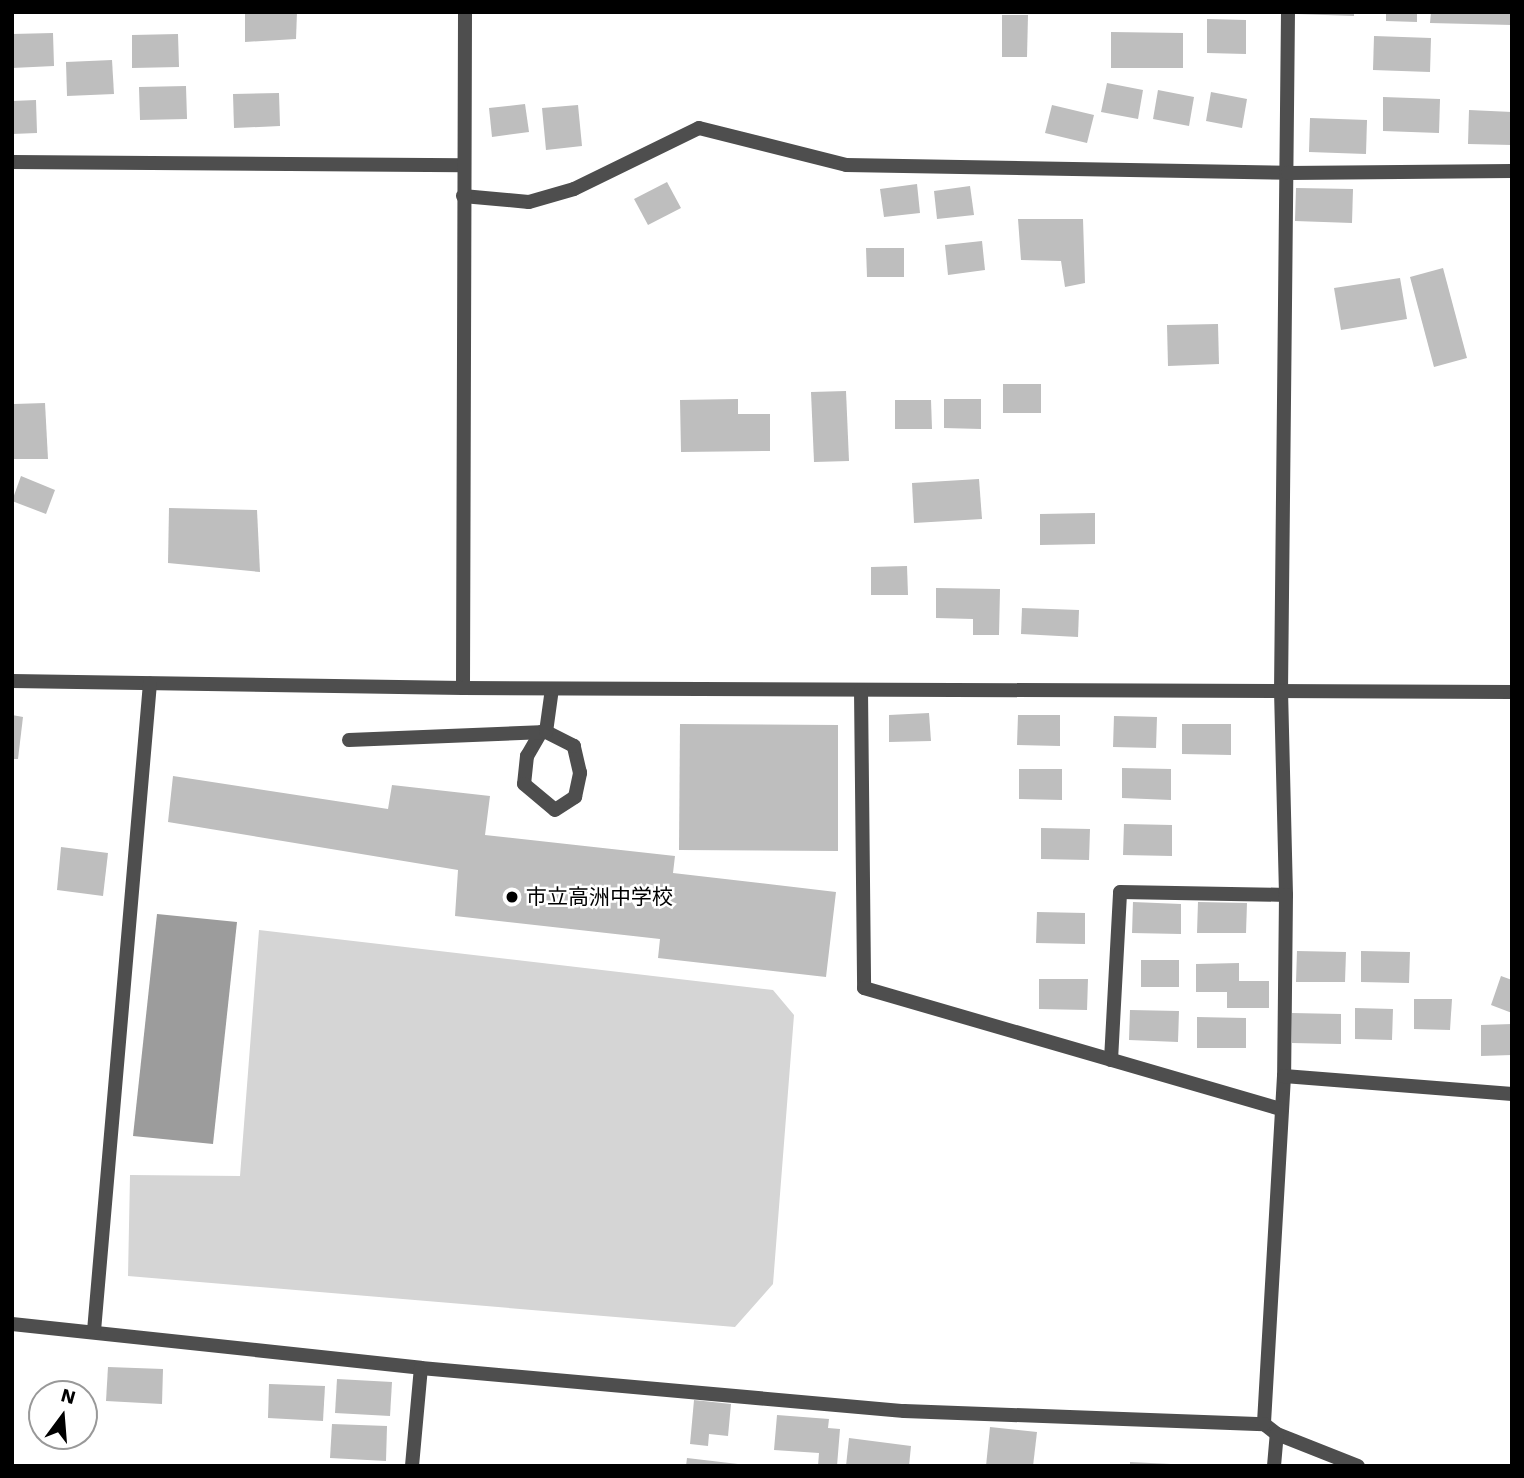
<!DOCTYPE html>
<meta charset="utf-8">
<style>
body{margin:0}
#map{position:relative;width:1524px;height:1478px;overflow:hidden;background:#fff;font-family:"Work Sans","Noto Sans JP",sans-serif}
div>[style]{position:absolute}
.green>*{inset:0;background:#d5d5d5}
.water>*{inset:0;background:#9c9c9c}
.building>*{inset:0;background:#bebebe}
.service>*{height:14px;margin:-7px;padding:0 7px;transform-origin:7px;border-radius:7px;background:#4e4e4e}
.minor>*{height:14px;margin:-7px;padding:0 7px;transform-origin:7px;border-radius:7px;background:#4e4e4e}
.dots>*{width:19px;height:19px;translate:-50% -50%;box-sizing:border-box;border:4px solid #fff;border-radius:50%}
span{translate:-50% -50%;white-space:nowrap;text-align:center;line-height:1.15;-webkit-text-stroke:5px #fff;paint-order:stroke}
.poi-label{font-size:21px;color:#000}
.left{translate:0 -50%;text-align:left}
.frame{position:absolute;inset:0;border:14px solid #000;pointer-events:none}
.north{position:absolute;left:28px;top:1380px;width:70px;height:70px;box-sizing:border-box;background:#fff;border:2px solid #999;border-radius:50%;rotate:16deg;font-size:19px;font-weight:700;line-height:28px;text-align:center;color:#000}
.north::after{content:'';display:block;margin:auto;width:24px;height:32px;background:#000;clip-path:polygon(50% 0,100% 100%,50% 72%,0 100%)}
</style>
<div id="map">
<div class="green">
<div style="clip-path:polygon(259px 930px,773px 990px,794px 1015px,773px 1284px,735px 1327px,128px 1276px,130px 1175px,240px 1176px)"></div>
</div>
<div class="water">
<div style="clip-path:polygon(157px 914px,237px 922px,213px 1144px,133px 1136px)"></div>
</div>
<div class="building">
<div style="clip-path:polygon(245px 12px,297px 12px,296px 39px,245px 42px)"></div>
<div style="clip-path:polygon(1296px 12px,1354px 12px,1354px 16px,1296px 14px)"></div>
<div style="clip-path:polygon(1386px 12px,1417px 12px,1417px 22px,1386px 21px)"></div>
<div style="clip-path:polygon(1431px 12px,1512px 12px,1512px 25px,1430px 23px)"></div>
<div style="clip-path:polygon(1002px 15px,1028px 15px,1027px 57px,1002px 57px)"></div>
<div style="clip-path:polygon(1207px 19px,1246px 20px,1246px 54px,1207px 53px)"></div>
<div style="clip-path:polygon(1111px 32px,1183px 33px,1183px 68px,1111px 68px)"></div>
<div style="clip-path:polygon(53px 33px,54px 66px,12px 68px,12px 34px)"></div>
<div style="clip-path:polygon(178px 34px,179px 67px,132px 68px,132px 35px)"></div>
<div style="clip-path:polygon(1374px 36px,1431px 38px,1430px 72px,1373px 70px)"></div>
<div style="clip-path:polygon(112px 60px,114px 94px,67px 96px,66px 62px)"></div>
<div style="clip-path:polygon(1107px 83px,1143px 90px,1138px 119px,1101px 112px)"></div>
<div style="clip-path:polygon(186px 86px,187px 119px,140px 120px,139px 87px)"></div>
<div style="clip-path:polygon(1158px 90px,1194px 97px,1189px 126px,1153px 119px)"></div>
<div style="clip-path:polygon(1211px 92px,1247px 99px,1242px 128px,1206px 121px)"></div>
<div style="clip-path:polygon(279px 93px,280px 126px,234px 128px,233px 94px)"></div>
<div style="clip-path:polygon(1383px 97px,1440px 99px,1439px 133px,1383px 131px)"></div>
<div style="clip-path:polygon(36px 100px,37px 133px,12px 134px,12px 101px)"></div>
<div style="clip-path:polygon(525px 104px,529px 132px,492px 137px,489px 108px)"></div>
<div style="clip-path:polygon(578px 105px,582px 146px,546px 150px,542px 108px)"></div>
<div style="clip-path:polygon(1052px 105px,1094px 115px,1087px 143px,1045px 133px)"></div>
<div style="clip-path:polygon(1469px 110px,1512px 112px,1512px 145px,1468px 144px)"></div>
<div style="clip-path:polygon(1310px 118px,1367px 120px,1366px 154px,1309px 152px)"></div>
<div style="clip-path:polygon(667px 182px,681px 208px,648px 225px,634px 199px)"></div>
<div style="clip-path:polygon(917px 184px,920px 213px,884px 217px,880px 189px)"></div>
<div style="clip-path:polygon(970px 186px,974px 215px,937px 219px,934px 191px)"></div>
<div style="clip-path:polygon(1296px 188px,1353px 189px,1352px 223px,1295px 221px)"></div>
<div style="clip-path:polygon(1018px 219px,1083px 219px,1085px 283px,1065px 287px,1061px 261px,1021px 260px)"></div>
<div style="clip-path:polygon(982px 241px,985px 270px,948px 275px,945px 245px)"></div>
<div style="clip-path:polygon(866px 248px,904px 248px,904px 277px,867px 277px)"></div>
<div style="clip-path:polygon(1443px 268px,1467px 358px,1434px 367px,1410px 277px)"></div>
<div style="clip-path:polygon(1400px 278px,1407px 319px,1341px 330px,1334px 288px)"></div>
<div style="clip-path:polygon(1218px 324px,1219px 364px,1168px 366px,1167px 325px)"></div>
<div style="clip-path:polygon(1003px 384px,1041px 384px,1041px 413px,1003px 413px)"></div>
<div style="clip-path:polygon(846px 391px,849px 461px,814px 462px,811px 392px)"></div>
<div style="clip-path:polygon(738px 399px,738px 414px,770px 414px,770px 451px,681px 452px,680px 400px)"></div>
<div style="clip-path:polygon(944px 399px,981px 399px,981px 429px,944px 428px)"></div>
<div style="clip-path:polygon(895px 400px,931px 400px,932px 429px,895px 429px)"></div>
<div style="clip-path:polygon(45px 403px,48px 459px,13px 459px,14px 404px)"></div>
<div style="clip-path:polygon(21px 476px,55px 490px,46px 514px,12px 501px)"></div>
<div style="clip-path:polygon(979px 479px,982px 519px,914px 523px,912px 483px)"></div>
<div style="clip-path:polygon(169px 508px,257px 510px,260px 572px,168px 563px)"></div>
<div style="clip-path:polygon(1095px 513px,1095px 544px,1040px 545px,1040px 514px)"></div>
<div style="clip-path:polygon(907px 566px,908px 595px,871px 595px,871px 567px)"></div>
<div style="clip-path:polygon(936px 588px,1000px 589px,999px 635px,973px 635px,973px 619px,936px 618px)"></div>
<div style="clip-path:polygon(1022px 608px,1079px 610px,1078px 637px,1021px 634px)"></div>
<div style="clip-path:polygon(929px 713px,931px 741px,889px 742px,889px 715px)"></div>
<div style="clip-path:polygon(12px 715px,23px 717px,18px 759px,12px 759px)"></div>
<div style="clip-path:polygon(1018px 715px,1060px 715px,1060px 746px,1017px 745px)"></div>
<div style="clip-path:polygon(1114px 716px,1157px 717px,1156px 748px,1113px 747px)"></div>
<div style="clip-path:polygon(680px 724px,838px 725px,838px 851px,679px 850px)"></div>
<div style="clip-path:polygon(1182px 724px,1231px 724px,1231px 755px,1182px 754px)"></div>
<div style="clip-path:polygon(1122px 768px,1171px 769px,1171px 800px,1122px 798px)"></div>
<div style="clip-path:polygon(1019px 769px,1062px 769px,1062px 800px,1019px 799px)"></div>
<div style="clip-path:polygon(173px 776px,388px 809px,392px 785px,490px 796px,485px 835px,675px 856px,673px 873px,836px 892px,826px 977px,658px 958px,660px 939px,455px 916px,458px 870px,168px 822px)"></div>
<div style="clip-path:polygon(1124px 824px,1172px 825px,1172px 856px,1123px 855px)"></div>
<div style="clip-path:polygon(1041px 828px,1090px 829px,1089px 860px,1041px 859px)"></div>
<div style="clip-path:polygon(61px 847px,108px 853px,103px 896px,57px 890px)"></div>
<div style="clip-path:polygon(1133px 902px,1181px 904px,1181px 934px,1132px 933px)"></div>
<div style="clip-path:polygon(1198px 902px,1247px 903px,1246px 933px,1197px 933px)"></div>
<div style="clip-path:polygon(1037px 912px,1085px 913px,1085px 944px,1036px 943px)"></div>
<div style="clip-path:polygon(1297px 951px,1346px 952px,1345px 982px,1296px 982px)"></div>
<div style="clip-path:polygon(1361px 951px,1410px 952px,1409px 983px,1361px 982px)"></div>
<div style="clip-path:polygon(1141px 960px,1179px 960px,1179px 987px,1141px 987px)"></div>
<div style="clip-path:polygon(1239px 963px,1239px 981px,1269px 981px,1269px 1008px,1227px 1008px,1227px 992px,1196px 992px,1196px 964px)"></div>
<div style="clip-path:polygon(1501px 976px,1512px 980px,1512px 1013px,1491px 1005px)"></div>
<div style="clip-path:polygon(1039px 979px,1088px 979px,1087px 1010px,1039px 1009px)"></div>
<div style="clip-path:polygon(1414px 999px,1452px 999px,1450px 1030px,1414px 1029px)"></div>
<div style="clip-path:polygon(1355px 1008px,1393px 1009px,1392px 1040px,1355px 1039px)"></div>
<div style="clip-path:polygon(1130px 1010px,1179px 1011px,1178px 1042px,1129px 1040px)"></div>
<div style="clip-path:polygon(1292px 1013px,1341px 1014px,1341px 1044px,1292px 1043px)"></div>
<div style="clip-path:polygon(1197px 1017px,1246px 1018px,1246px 1048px,1197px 1048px)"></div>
<div style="clip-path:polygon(1512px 1024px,1512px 1055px,1481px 1056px,1481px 1025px)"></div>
<div style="clip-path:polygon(108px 1367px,163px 1369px,162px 1404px,106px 1401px)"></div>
<div style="clip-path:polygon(337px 1379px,392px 1382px,390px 1416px,335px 1413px)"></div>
<div style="clip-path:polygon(269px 1384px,325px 1386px,323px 1421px,268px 1418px)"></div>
<div style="clip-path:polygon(694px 1400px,731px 1404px,728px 1436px,709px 1434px,708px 1446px,690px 1444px)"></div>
<div style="clip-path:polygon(777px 1415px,829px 1419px,828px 1428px,840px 1429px,837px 1466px,818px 1466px,819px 1453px,774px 1450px)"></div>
<div style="clip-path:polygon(332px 1424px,387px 1426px,386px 1461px,330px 1458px)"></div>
<div style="clip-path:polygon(990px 1427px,1037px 1432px,1033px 1466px,986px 1466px)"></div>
<div style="clip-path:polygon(849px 1438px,911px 1446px,909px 1466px,846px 1466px)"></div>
<div style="clip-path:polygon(687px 1458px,738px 1464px,738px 1466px,686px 1466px)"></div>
<div style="clip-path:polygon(1130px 1462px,1171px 1464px,1171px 1466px,1130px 1466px)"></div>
</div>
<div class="service">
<div style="left:12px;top:162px;width:451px;rotate:0.4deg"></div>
<div style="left:463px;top:196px;width:66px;rotate:5.2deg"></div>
<div style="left:529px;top:202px;width:47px;rotate:-16.1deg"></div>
<div style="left:574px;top:189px;width:139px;rotate:-26deg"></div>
<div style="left:699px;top:128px;width:152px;rotate:14.1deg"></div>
<div style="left:846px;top:165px;width:442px;rotate:1deg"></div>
<div style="left:463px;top:688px;width:676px;rotate:-89.83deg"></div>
<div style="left:541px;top:732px;width:28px;rotate:120deg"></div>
<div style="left:527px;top:756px;width:28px;rotate:96deg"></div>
<div style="left:524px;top:784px;width:40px;rotate:40deg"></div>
<div style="left:555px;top:810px;width:24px;rotate:-33deg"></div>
<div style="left:575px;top:797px;width:25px;rotate:-78deg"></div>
<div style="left:580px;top:773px;width:28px;rotate:-103deg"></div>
<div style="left:574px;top:746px;width:31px;rotate:-153deg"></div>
<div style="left:349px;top:740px;width:197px;rotate:-2.3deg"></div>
<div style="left:546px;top:732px;width:43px;rotate:-82.1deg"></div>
<div style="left:1111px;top:1060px;width:168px;rotate:-86.9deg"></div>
<div style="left:1120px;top:892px;width:166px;rotate:1deg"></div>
</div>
<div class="minor">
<div style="left:1288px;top:12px;width:678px;rotate:90.59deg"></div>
<div style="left:1281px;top:690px;width:205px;rotate:88.6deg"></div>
<div style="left:1286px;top:895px;width:181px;rotate:90.6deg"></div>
<div style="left:1284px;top:1076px;width:349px;rotate:93.3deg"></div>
<div style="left:1264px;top:1424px;width:16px;rotate:38deg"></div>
<div style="left:1277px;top:1434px;width:87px;rotate:21.6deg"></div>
<div style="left:1288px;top:173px;width:224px;rotate:-0.5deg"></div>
<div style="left:12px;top:681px;width:451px;rotate:0.9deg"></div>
<div style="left:463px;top:688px;width:1049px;rotate:0.22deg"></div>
<div style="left:861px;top:690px;width:298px;rotate:89.4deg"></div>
<div style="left:864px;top:988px;width:434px;rotate:16.2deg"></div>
<div style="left:1284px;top:1076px;width:229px;rotate:4.5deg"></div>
<div style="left:12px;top:1324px;width:411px;rotate:6.1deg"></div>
<div style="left:421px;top:1368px;width:485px;rotate:5.1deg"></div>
<div style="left:904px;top:1411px;width:360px;rotate:2.1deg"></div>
<div style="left:94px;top:1331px;width:650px;rotate:-85.06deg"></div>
<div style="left:412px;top:1466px;width:98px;rotate:-84.8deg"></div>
<div style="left:1274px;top:1466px;width:32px;rotate:-85deg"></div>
</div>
<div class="dots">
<div style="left:512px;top:897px;background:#000"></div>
</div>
<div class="poi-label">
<span class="left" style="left:526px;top:897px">市立高洲中学校</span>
</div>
<div class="frame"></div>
<div class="north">N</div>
</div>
